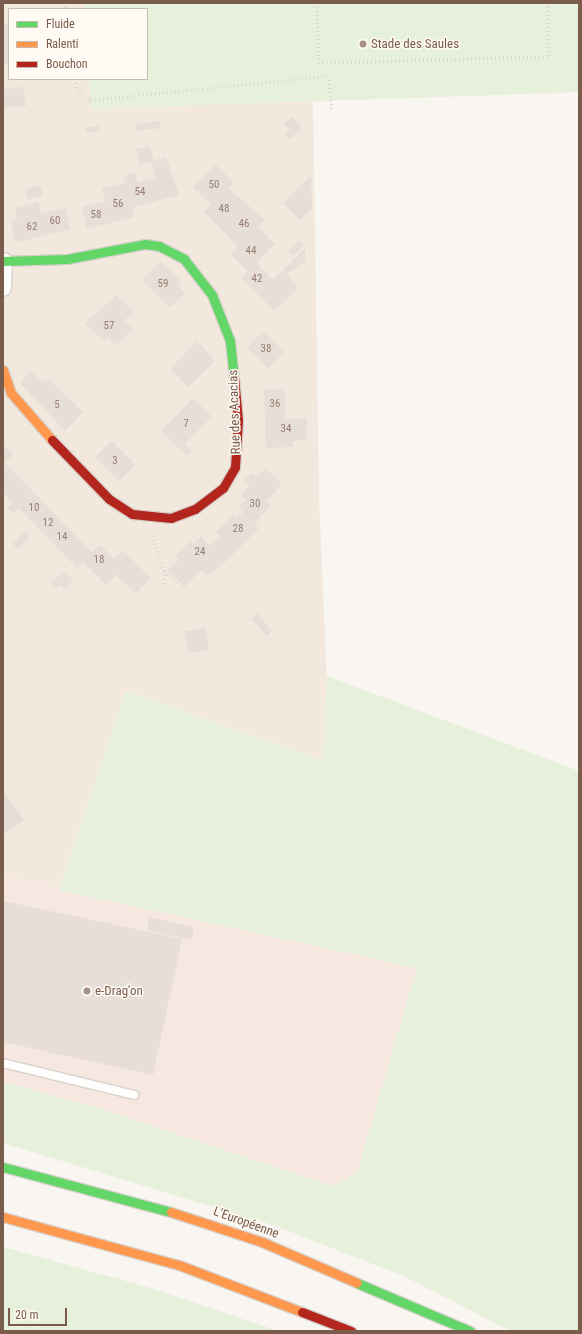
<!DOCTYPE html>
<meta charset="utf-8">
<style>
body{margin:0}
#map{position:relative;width:582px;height:1334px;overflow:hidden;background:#f9f5f0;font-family:"Roboto Condensed",sans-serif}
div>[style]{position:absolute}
.residential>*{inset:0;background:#f2e8de}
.commercial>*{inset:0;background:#f6e8e1}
.green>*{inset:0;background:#e7f0db}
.building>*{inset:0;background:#e6ded7}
.path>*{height:2.5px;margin-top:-1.25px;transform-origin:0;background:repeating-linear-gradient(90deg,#dcd5d0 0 1px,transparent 0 4px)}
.roads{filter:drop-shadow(1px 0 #d7d1cb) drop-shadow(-1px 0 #d7d1cb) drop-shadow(0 1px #d7d1cb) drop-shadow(0 -1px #d7d1cb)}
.lane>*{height:8px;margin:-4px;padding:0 4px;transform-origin:4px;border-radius:4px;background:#fefefd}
.street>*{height:16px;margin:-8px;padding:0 8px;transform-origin:8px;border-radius:8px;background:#fefefd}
.fast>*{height:9px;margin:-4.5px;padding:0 4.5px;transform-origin:4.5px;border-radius:4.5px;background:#63d668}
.slow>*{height:9px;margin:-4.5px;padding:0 4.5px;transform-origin:4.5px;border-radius:4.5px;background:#ff974d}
.jam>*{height:9px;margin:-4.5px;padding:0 4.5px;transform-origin:4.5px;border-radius:4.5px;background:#b3261e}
.dots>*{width:11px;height:11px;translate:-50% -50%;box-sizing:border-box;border:2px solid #fffaf3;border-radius:50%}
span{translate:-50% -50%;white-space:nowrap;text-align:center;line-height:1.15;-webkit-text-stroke:3px #fffaf3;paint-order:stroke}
.number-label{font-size:11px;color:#977e72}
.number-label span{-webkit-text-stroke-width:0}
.poi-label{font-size:13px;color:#7a5c4d}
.left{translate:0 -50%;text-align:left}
.street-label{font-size:13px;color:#7a5c4d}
.frame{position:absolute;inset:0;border:4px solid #7a5c4d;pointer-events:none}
.legend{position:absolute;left:8px;top:8px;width:140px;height:72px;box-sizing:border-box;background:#fffaf3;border:1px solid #cabbb1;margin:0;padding:5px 7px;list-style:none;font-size:12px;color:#7a5c4d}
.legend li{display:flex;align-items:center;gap:8px;height:20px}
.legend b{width:20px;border:1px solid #cabbb1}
.scale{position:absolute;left:8px;top:1308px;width:59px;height:18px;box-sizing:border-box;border:2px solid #7a5c4d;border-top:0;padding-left:5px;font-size:12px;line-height:14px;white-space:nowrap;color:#7a5c4d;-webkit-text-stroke:3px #fffaf3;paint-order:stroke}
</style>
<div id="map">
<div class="residential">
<div style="clip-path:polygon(evenodd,3px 3px,579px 3px,579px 92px,313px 101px,319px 496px,328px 709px,324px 761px,126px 691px,59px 890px,3px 875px,3px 3px,9px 9px,147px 9px,147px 79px,9px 79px,9px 9px)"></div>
</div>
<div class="commercial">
<div style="clip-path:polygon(3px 875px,417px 968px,357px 1173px,332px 1186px,95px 1107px,3px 1082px)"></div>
</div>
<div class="green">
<div style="clip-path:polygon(84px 3px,579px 3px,579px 92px,91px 109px,89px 79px,147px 79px,147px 9px,84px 9px)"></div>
<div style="clip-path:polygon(327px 676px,579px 771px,579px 1331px,511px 1331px,403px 1276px,276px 1226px,3px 1143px,3px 1082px,95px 1107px,332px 1186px,357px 1173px,417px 968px,59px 890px,126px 691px,323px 761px)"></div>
<div style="clip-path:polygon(3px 1247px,151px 1288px,278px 1331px,3px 1331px)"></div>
</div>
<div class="building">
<div style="clip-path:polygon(9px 23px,9px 65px,3px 65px,3px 24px)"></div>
<div style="clip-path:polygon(23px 87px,26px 106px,3px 108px,3px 89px)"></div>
<div style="clip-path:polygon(293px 117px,302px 128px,290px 139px,284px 134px,289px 130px,284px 124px)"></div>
<div style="clip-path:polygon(160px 121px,161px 128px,137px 131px,135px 124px)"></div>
<div style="clip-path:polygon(99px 126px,99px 131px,87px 133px,86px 128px)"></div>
<div style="clip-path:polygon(150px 147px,154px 161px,166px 157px,179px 195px,132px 208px,134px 217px,87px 229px,81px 207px,105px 201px,102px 188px,125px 183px,124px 176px,135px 173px,138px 182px,156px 178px,151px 162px,140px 165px,136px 149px)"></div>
<div style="clip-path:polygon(216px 165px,234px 183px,228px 188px,265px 220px,258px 227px,275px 244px,256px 263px,273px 280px,305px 248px,306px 261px,286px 274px,298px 288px,274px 311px,241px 278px,248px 271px,230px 254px,238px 247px,204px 212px,211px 205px,193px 187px)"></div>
<div style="clip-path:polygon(311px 176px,312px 209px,300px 220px,283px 203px)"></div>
<div style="clip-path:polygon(40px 185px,43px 196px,28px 199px,26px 189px)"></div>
<div style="clip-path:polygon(38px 202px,41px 213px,65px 208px,70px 229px,15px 243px,11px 220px,17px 219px,15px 208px)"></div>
<div style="clip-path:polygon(300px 240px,304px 245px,293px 256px,288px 250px)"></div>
<div style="clip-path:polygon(161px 261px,181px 282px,178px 286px,185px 293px,170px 307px,142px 280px)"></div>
<div style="clip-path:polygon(117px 295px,134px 312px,125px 320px,133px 329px,116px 346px,108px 337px,104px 341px,85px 323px)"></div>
<div style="clip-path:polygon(264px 331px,285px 352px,268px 369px,247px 347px)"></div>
<div style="clip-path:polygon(197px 341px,215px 361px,188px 387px,170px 369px)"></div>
<div style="clip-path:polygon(31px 371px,41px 381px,50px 380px,83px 412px,65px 431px,20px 383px)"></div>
<div style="clip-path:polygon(264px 389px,285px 389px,285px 419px,307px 418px,307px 440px,293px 441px,293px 447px,266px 448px)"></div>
<div style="clip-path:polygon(193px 398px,212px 417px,185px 444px,192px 451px,187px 456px,161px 431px)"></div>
<div style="clip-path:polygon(112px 441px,136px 465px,119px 481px,95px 457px)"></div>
<div style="clip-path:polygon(3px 444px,13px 455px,5px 463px,92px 552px,100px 545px,114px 559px,123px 550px,151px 578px,136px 593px,116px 575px,106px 585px,83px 562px,77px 568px,19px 508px,13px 514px,8px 508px,13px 503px,3px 493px)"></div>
<div style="clip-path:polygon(266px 468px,282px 485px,266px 501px,271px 506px,254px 523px,259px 528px,226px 561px,207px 576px,201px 570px,184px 587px,167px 570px,178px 560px,174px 557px,190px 541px,194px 544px,201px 536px,210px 546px,220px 535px,216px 532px,233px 514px,237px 518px,243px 512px,238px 507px,246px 499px,241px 495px,250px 485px,244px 480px,252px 473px,256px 477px)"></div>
<div style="clip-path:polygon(25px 531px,30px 537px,18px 549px,13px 544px)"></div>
<div style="clip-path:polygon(64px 571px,74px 581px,65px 589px,61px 584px,57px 588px,51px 583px)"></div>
<div style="clip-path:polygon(257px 613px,272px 631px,267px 636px,251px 619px)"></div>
<div style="clip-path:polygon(206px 628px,209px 650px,188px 653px,184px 631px)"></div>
<div style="clip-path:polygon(3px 790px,24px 820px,3px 835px)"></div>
<div style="clip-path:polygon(3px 901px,182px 939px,153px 1075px,3px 1042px)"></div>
<div style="clip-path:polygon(149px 917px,194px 927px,192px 940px,147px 930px)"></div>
</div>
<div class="path">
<div style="left:66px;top:3px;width:6px;rotate:90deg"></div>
<div style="left:317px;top:3px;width:60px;rotate:88.1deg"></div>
<div style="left:319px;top:63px;width:230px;rotate:-1.7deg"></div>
<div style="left:549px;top:56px;width:53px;rotate:-92.2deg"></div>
<div style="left:76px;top:79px;width:9px;rotate:84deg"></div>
<div style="left:77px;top:88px;width:18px;rotate:41deg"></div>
<div style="left:91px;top:100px;width:239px;rotate:-5.8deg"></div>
<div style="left:329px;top:76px;width:33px;rotate:85deg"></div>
<div style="left:152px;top:536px;width:37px;rotate:70deg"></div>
<div style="left:165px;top:571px;width:16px;rotate:94deg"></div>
<div style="left:165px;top:571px;width:18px;rotate:47deg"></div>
</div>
<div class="roads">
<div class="lane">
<div style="left:3px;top:1063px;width:135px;rotate:13.7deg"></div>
</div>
<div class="street">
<div style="left:3px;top:288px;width:27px;rotate:-88deg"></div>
</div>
<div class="fast">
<div style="left:3px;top:261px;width:64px;rotate:-1.8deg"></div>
<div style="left:67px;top:259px;width:79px;rotate:-10.9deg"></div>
<div style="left:145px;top:244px;width:14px;rotate:8deg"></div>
<div style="left:159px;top:246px;width:28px;rotate:27deg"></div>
<div style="left:184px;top:259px;width:46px;rotate:52.1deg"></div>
<div style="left:212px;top:295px;width:49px;rotate:68.6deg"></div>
<div style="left:230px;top:341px;width:36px;rotate:84deg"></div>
<div style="left:3px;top:1167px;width:174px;rotate:15deg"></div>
<div style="left:357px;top:1283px;width:123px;rotate:23deg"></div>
</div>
<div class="slow">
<div style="left:3px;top:370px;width:24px;rotate:71deg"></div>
<div style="left:11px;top:393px;width:62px;rotate:48.9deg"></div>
<div style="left:171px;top:1212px;width:96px;rotate:18.2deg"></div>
<div style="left:262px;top:1242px;width:103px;rotate:23.3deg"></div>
<div style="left:3px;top:1217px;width:182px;rotate:15.3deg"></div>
<div style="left:179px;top:1265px;width:132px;rotate:20.9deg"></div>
</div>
<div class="jam">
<div style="left:52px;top:440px;width:82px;rotate:46deg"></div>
<div style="left:109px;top:499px;width:27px;rotate:33deg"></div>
<div style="left:132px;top:514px;width:39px;rotate:6deg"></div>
<div style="left:171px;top:518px;width:26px;rotate:-21deg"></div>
<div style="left:195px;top:509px;width:35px;rotate:-37deg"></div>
<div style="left:223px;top:488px;width:24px;rotate:-60deg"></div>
<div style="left:235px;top:467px;width:47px;rotate:-86.3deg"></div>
<div style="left:238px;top:420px;width:43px;rotate:-95.3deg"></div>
<div style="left:302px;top:1312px;width:53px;rotate:21.2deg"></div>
</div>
</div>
<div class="dots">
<div style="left:363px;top:44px;background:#a69286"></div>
<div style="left:87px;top:991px;background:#a69286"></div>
</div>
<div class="number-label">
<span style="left:214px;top:185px">50</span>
<span style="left:140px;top:192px">54</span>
<span style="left:118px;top:204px">56</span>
<span style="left:224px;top:209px">48</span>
<span style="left:96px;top:215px">58</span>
<span style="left:55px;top:221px">60</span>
<span style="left:244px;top:224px">46</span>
<span style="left:32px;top:227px">62</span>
<span style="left:251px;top:251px">44</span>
<span style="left:257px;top:279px">42</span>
<span style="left:163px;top:284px">59</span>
<span style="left:109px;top:326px">57</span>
<span style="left:266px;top:349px">38</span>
<span style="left:275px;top:404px">36</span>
<span style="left:57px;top:405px">5</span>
<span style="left:186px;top:424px">7</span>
<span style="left:286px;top:429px">34</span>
<span style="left:115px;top:461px">3</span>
<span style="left:255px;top:504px">30</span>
<span style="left:34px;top:508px">10</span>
<span style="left:48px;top:523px">12</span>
<span style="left:238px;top:529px">28</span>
<span style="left:62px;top:537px">14</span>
<span style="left:200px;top:552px">24</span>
<span style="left:99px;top:560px">18</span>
</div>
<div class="poi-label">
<span class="left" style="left:371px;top:44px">Stade des Saules</span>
<span class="left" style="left:95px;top:991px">e-Drag'on</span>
</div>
<div class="street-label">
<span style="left:235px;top:412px;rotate:-92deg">Rue des Acacias</span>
<span style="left:246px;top:1223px;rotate:20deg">L'Européenne</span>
</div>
<div class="frame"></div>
<ul class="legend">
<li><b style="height:5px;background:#63d668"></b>Fluide</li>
<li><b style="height:5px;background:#ff974d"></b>Ralenti</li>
<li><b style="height:5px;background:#b3261e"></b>Bouchon</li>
</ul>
<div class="scale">20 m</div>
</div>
